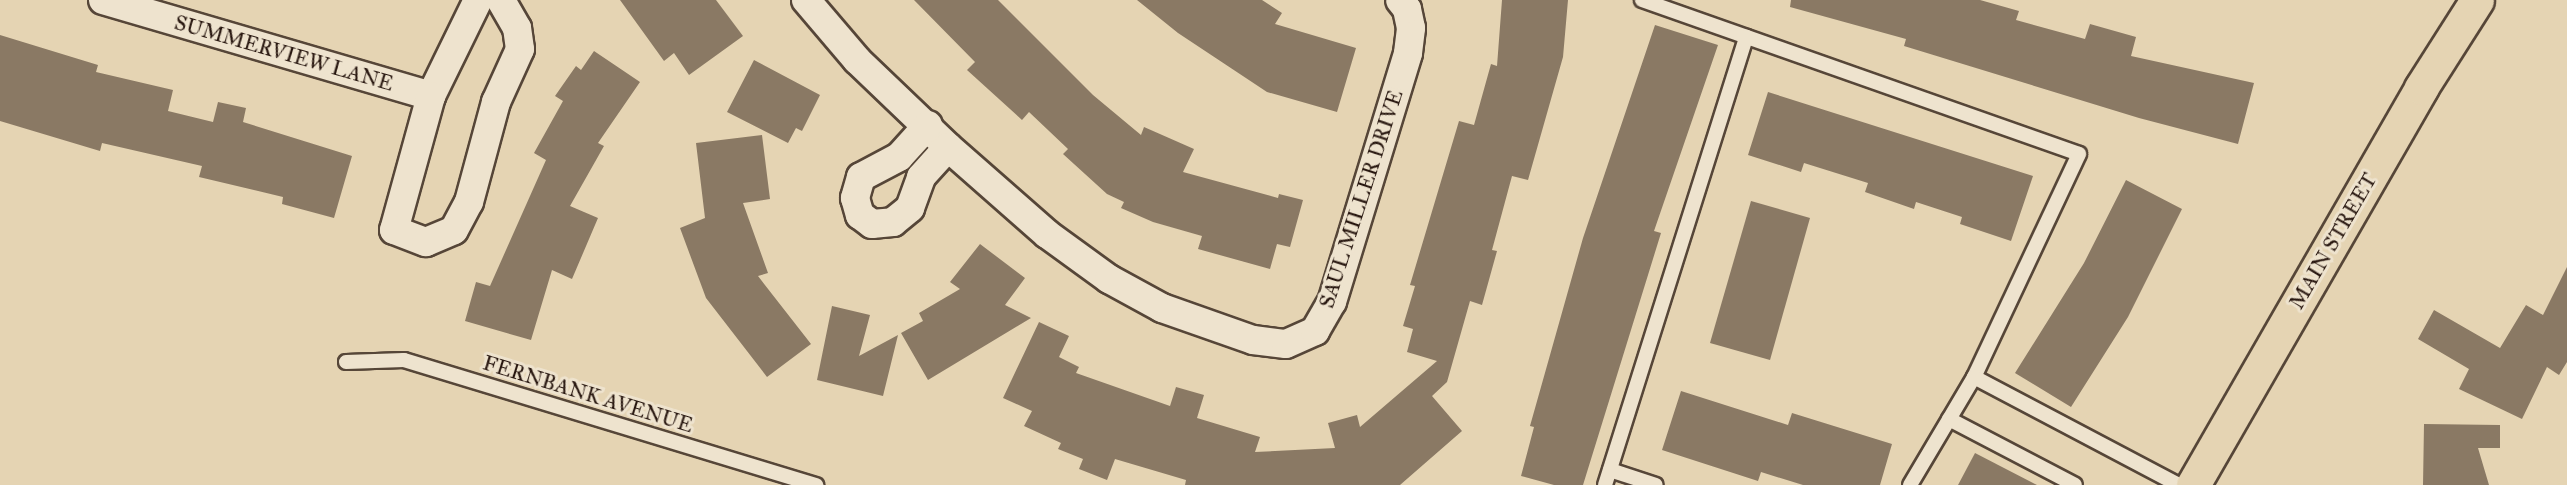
<!DOCTYPE html>
<style>
body{margin:0}
#map{position:relative;width:2567px;height:485px;overflow:hidden;background:#e5d4b3;font-family:"IM FELL Great Primer",serif}
div>[style]{position:absolute}
.building>*{inset:0;background:#8a7964}
.roads{filter:drop-shadow(2px 0 #564638) drop-shadow(-2px 0 #564638) drop-shadow(0 2px #564638) drop-shadow(0 -2px #564638)}
.service>*{height:14px;margin:-7px;padding:0 7px;transform-origin:7px;border-radius:7px;background:#eee3ce}
.minor>*{height:28px;margin:-14px;padding:0 14px;transform-origin:14px;border-radius:14px;background:#eee3ce}
.primary>*{height:33px;margin:-16.5px;padding:0 16.5px;transform-origin:16.5px;border-radius:16.5px;background:#e5d4b3}
span{translate:-50% -50%;white-space:nowrap;text-align:center;line-height:1.15;-webkit-text-stroke:6px #eee3ce;paint-order:stroke}
.street-label{font-size:21px;color:#27160f}
</style>
<div id="map">
<div class="building">
<div style="clip-path:polygon(620px 0,716px 0,743px 36px,689px 75px,674px 53px,664px 61px)"></div>
<div style="clip-path:polygon(914px 0,998px 0,1093px 95px,1141px 135px,1144px 127px,1194px 149px,1183px 172px,1278px 198px,1279px 194px,1303px 200px,1290px 247px,1277px 244px,1270px 269px,1198px 249px,1202px 236px,1153px 222px,1121px 208px,1124px 202px,1107px 194px,1063px 154px,1068px 149px,1029px 112px,1022px 120px,967px 70px,975px 62px)"></div>
<div style="clip-path:polygon(1137px 0,1262px 0,1282px 13px,1275px 24px,1356px 48px,1337px 112px,1267px 92px,1178px 33px)"></div>
<div style="clip-path:polygon(1502px 0,1568px 0,1563px 57px,1528px 180px,1512px 176px,1492px 250px,1497px 251px,1482px 305px,1470px 301px,1447px 382px,1432px 396px,1462px 431px,1400px 485px,1185px 485px,1186px 480px,1115px 459px,1107px 480px,1079px 469px,1083px 459px,1058px 449px,1061px 443px,1024px 426px,1032px 411px,1003px 398px,1039px 322px,1069px 336px,1059px 357px,1079px 367px,1076px 373px,1170px 406px,1176px 387px,1204px 395px,1197px 418px,1260px 437px,1255px 452px,1335px 448px,1328px 423px,1357px 415px,1360px 427px,1437px 361px,1407px 352px,1413px 329px,1403px 326px,1415px 286px,1410px 285px,1459px 121px,1474px 125px,1491px 64px,1497px 66px)"></div>
<div style="clip-path:polygon(1791px 0,1980px 0,2019px 11px,2016px 20px,2085px 39px,2090px 24px,2136px 37px,2131px 56px,2254px 83px,2238px 144px,2139px 118px,1904px 46px,1906px 39px,1790px 7px)"></div>
<div style="clip-path:polygon(1655px 25px,1718px 45px,1654px 231px,1661px 233px,1583px 485px,1554px 485px,1521px 476px,1534px 427px,1530px 426px,1583px 238px)"></div>
<div style="clip-path:polygon(0 35px,98px 65px,96px 72px,173px 90px,168px 111px,213px 122px,218px 102px,246px 108px,243px 122px,352px 156px,334px 218px,282px 204px,283px 197px,199px 177px,202px 166px,102px 143px,100px 151px,0 121px)"></div>
<div style="clip-path:polygon(594px 51px,640px 82px,598px 143px,604px 146px,570px 206px,598px 218px,572px 279px,552px 270px,531px 340px,465px 321px,476px 282px,490px 286px,546px 160px,534px 153px,563px 101px,555px 96px,576px 66px,581px 70px)"></div>
<div style="clip-path:polygon(754px 60px,820px 95px,802px 131px,796px 128px,788px 143px,727px 112px)"></div>
<div style="clip-path:polygon(1768px 92px,2033px 176px,2011px 241px,1960px 224px,1962px 217px,1916px 202px,1914px 209px,1865px 192px,1868px 183px,1804px 163px,1801px 172px,1748px 155px)"></div>
<div style="clip-path:polygon(762px 135px,770px 199px,743px 203px,768px 273px,758px 276px,811px 344px,767px 377px,706px 298px,680px 228px,705px 218px,696px 143px)"></div>
<div style="clip-path:polygon(2126px 180px,2182px 209px,2128px 317px,2071px 407px,2015px 373px,2084px 263px)"></div>
<div style="clip-path:polygon(1751px 201px,1810px 218px,1770px 360px,1710px 343px)"></div>
<div style="clip-path:polygon(980px 244px,1025px 278px,1005px 305px,1031px 318px,928px 380px,901px 333px,923px 321px,919px 313px,960px 289px,950px 282px)"></div>
<div style="clip-path:polygon(2567px 267px,2567px 362px,2559px 375px,2547px 367px,2522px 419px,2459px 389px,2469px 369px,2418px 339px,2434px 310px,2500px 348px,2526px 305px,2543px 315px)"></div>
<div style="clip-path:polygon(832px 306px,870px 315px,859px 356px,898px 335px,883px 396px,817px 380px)"></div>
<div style="clip-path:polygon(1681px 391px,1788px 425px,1792px 413px,1892px 444px,1880px 485px,1803px 485px,1761px 472px,1758px 481px,1662px 450px)"></div>
<div style="clip-path:polygon(2424px 424px,2500px 425px,2500px 448px,2478px 448px,2489px 485px,2423px 485px)"></div>
<div style="clip-path:polygon(1975px 453px,2037px 485px,1958px 485px)"></div>
</div>
<div class="roads">
<div class="service">
<div style="left:1642px;top:0;width:463px;rotate:19.4deg"></div>
<div style="left:2079px;top:154px;width:246px;rotate:115.2deg"></div>
<div style="left:1974px;top:377px;width:232px;rotate:27.8deg"></div>
<div style="left:346px;top:362px;width:58px;rotate:-2deg"></div>
<div style="left:404px;top:360px;width:431px;rotate:16.9deg"></div>
<div style="left:1949px;top:419px;width:142px;rotate:27.6deg"></div>
<div style="left:1610px;top:470px;width:48px;rotate:18.1deg"></div>
<div style="left:1605px;top:485px;width:470px;rotate:-72.5deg"></div>
<div style="left:1910px;top:485px;width:126px;rotate:-59.3deg"></div>
</div>
<div class="minor">
<div style="left:103px;top:0;width:342px;rotate:16.3deg"></div>
<div style="left:478px;top:0;width:107px;rotate:116.1deg"></div>
<div style="left:431px;top:96px;width:139px;rotate:105.4deg"></div>
<div style="left:394px;top:230px;width:34px;rotate:21deg"></div>
<div style="left:426px;top:242px;width:30px;rotate:-23deg"></div>
<div style="left:454px;top:230px;width:32px;rotate:-62deg"></div>
<div style="left:469px;top:202px;width:104px;rotate:-74.9deg"></div>
<div style="left:496px;top:102px;width:58px;rotate:-65.6deg"></div>
<div style="left:520px;top:49px;width:21px;rotate:-98deg"></div>
<div style="left:517px;top:28px;width:32px;rotate:-120deg"></div>
<div style="left:806px;top:0;width:79px;rotate:49.6deg"></div>
<div style="left:857px;top:60px;width:126px;rotate:43.7deg"></div>
<div style="left:948px;top:147px;width:132px;rotate:41.3deg"></div>
<div style="left:1047px;top:234px;width:77px;rotate:36deg"></div>
<div style="left:1109px;top:279px;width:60px;rotate:28.7deg"></div>
<div style="left:1162px;top:308px;width:96px;rotate:19.4deg"></div>
<div style="left:1253px;top:340px;width:33px;rotate:7deg"></div>
<div style="left:1286px;top:344px;width:32px;rotate:-24deg"></div>
<div style="left:1315px;top:331px;width:34px;rotate:-60deg"></div>
<div style="left:1332px;top:302px;width:260px;rotate:-73deg"></div>
<div style="left:1408px;top:53px;width:25px;rotate:-83deg"></div>
<div style="left:1411px;top:28px;width:19px;rotate:-102deg"></div>
<div style="left:1407px;top:9px;width:11px;rotate:-128deg"></div>
<div style="left:928px;top:125px;width:43px;rotate:132.2deg"></div>
<div style="left:899px;top:157px;width:43px;rotate:152.2deg"></div>
<div style="left:861px;top:177px;width:22px;rotate:106deg"></div>
<div style="left:855px;top:198px;width:18px;rotate:74deg"></div>
<div style="left:860px;top:215px;width:15px;rotate:37deg"></div>
<div style="left:872px;top:224px;width:21px;rotate:-5deg"></div>
<div style="left:893px;top:222px;width:22px;rotate:-39deg"></div>
<div style="left:910px;top:208px;width:33px;rotate:-70deg"></div>
<div style="left:921px;top:177px;width:40px;rotate:-48deg"></div>
</div>
<div class="primary">
<div style="left:2193px;top:485px;width:458px;rotate:-60.1deg"></div>
<div style="left:2421px;top:88px;width:104px;rotate:-57.5deg"></div>
</div>
</div>
<div class="street-label">
<span style="left:284px;top:53px;rotate:16deg">SUMMERVIEW LANE</span>
<span style="left:1361px;top:199px;rotate:-72deg">SAUL MILLER DRIVE</span>
<span style="left:2333px;top:241px;rotate:-60deg">MAIN STREET</span>
<span style="left:588px;top:394px;rotate:17deg">FERNBANK AVENUE</span>
</div>
</div>
